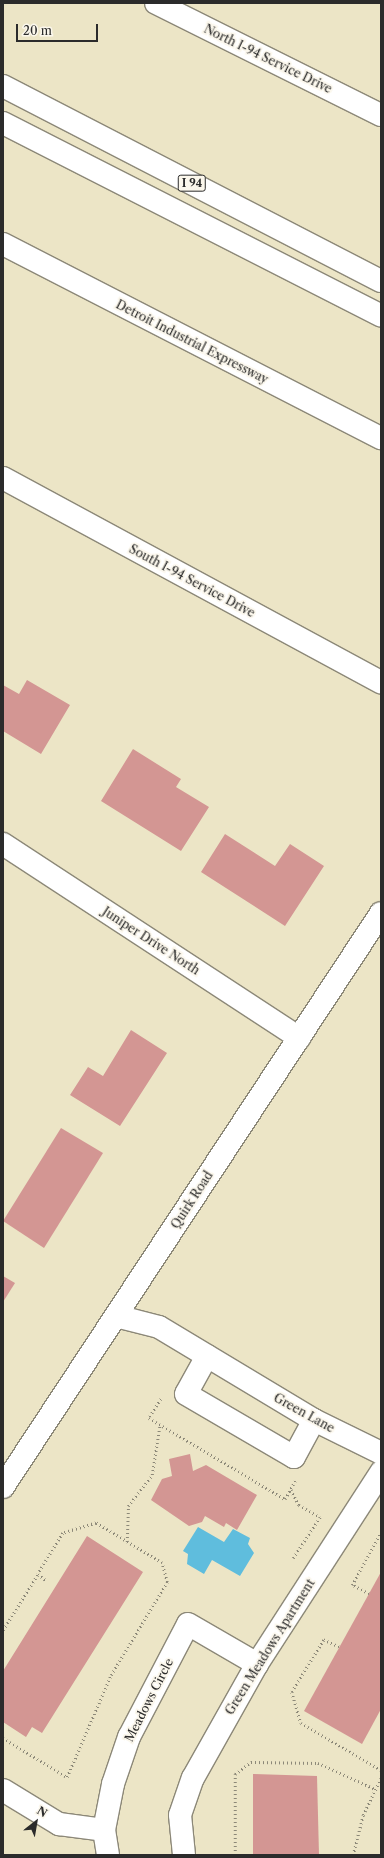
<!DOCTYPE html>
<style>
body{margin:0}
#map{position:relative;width:384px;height:1858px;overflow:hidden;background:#ece5c6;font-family:"Libre Caslon Text",serif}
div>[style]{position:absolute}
.water>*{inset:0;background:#5fbddd}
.building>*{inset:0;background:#d39693}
.path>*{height:2.5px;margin-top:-1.25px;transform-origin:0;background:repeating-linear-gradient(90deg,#8c8878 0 1px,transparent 0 4px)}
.roads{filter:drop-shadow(1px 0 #8c8878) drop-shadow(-1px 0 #8c8878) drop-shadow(0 1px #8c8878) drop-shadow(0 -1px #8c8878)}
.street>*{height:22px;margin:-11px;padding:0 11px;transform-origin:11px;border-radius:11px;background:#fff}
.secondary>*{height:22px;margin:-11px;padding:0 11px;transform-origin:11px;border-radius:11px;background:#fff}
.highway>*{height:22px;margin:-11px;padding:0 11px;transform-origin:11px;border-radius:11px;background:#fff}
span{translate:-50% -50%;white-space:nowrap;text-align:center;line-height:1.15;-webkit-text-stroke:3.5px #fbf7ec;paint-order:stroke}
.shield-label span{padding:1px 3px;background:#fbf7ec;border:1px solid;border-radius:3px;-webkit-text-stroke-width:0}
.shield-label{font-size:11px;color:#2b2b2b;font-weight:700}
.street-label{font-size:12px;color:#2b2b2b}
.frame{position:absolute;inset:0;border:4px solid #2b2b2b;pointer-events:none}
.north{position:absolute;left:16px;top:1802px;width:40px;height:40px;-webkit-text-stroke:3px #fbf7ec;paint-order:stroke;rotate:31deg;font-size:11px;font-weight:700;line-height:16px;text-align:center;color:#2b2b2b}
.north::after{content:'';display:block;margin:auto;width:14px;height:18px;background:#2b2b2b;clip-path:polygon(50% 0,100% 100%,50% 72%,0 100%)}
.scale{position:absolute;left:16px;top:24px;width:82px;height:18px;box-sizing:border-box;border:2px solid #2b2b2b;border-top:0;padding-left:5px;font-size:12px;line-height:14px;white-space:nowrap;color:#2b2b2b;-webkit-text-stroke:3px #fbf7ec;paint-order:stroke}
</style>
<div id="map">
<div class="water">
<div style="clip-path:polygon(198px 1527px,224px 1542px,233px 1529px,250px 1538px,248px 1544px,254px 1553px,240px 1576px,212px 1560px,204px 1574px,187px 1564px,188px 1554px,183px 1551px)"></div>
</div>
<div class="building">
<div style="clip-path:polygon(27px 680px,70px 705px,41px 754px,3px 731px,3px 685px,19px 694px)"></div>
<div style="clip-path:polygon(133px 749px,181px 779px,176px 787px,209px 807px,181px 851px,101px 801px)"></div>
<div style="clip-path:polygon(225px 834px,275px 866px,290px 844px,324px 866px,285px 926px,201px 872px)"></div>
<div style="clip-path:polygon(131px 1030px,167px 1053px,120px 1126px,70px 1095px,88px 1067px,103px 1076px)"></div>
<div style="clip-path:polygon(61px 1128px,103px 1153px,44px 1248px,3px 1221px)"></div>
<div style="clip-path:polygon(3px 1276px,15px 1283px,3px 1302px)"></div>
<div style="clip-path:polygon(190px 1454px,193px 1471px,206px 1465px,257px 1495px,237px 1530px,226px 1523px,224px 1527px,205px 1516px,202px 1522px,189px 1526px,151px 1500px,162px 1479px,172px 1476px,169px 1459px)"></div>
<div style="clip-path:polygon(87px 1536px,143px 1572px,42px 1733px,32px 1727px,26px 1737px,3px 1722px,3px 1671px)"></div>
<div style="clip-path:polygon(381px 1572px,381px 1709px,362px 1744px,304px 1711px)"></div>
<div style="clip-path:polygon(253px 1774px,317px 1776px,319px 1855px,253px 1855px)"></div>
</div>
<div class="path">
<div style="left:161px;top:1399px;width:22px;rotate:122deg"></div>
<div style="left:149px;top:1418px;width:158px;rotate:30.8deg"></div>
<div style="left:285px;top:1499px;width:21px;rotate:-61deg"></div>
<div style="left:291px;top:1490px;width:17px;rotate:62deg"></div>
<div style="left:299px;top:1505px;width:24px;rotate:30deg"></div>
<div style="left:127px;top:1542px;width:36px;rotate:-88deg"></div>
<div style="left:128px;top:1506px;width:39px;rotate:-52deg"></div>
<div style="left:152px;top:1475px;width:52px;rotate:-81.1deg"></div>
<div style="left:293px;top:1558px;width:49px;rotate:-56.6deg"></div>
<div style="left:369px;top:1594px;width:19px;rotate:-152deg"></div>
<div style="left:352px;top:1585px;width:60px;rotate:-61.3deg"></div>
<div style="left:3px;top:1630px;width:66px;rotate:-58deg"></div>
<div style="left:339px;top:1647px;width:17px;rotate:-155deg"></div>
<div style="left:324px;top:1640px;width:61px;rotate:121.6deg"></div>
<div style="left:292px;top:1692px;width:32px;rotate:74deg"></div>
<div style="left:301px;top:1723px;width:93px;rotate:30.4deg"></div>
<div style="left:3px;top:1738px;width:75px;rotate:31.4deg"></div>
<div style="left:67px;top:1777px;width:111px;rotate:-66.7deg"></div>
<div style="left:111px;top:1675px;width:109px;rotate:-58.9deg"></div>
<div style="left:167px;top:1582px;width:20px;rotate:-105deg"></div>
<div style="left:162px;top:1563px;width:77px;rotate:-148.8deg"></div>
<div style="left:96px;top:1523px;width:34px;rotate:163deg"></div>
<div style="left:63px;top:1533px;width:48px;rotate:121.4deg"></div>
<div style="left:38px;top:1574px;width:11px;rotate:38deg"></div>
<div style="left:235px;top:1855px;width:81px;rotate:-90deg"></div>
<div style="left:235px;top:1774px;width:20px;rotate:-37deg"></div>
<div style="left:251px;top:1762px;width:67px;rotate:0.9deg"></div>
<div style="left:318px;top:1763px;width:63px;rotate:24.5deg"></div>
<div style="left:353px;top:1855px;width:41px;rotate:-76deg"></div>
<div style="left:363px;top:1815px;width:41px;rotate:-64.1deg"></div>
</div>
<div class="roads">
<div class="street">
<div style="left:3px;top:844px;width:354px;rotate:33.2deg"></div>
<div style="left:116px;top:1316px;width:44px;rotate:14.3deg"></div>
<div style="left:159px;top:1327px;width:181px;rotate:31deg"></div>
<div style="left:314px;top:1420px;width:75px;rotate:26.2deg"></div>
<div style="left:207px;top:1356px;width:43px;rotate:118.9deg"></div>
<div style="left:186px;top:1394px;width:125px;rotate:30.3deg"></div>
<div style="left:294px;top:1457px;width:42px;rotate:-61.6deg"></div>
<div style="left:3px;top:1790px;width:66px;rotate:31.3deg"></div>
<div style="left:59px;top:1824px;width:45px;rotate:7.6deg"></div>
<div style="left:108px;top:1855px;width:25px;rotate:-99deg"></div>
<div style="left:104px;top:1830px;width:47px;rotate:-78.9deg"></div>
<div style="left:113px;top:1784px;width:50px;rotate:-71.2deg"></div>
<div style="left:129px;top:1737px;width:127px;rotate:-62.4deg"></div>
<div style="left:188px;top:1624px;width:80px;rotate:30.1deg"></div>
<div style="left:184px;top:1855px;width:40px;rotate:-95.7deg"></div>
<div style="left:180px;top:1815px;width:39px;rotate:-71deg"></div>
<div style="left:193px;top:1778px;width:131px;rotate:-60.7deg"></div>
<div style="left:257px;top:1664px;width:229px;rotate:-57.1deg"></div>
</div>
<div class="secondary">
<div style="left:156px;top:3px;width:251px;rotate:26.5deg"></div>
<div style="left:3px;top:478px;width:430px;rotate:28.4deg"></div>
<div style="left:3px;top:1487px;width:687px;rotate:-56.63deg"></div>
</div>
<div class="highway">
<div style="left:3px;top:86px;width:425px;rotate:27.3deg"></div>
<div style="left:3px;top:123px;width:424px;rotate:27deg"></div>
<div style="left:3px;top:244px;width:425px;rotate:27.2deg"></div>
</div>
</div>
<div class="shield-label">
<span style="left:192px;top:183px">I 94</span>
</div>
<div class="street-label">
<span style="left:268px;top:59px;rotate:26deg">North I-94 Service Drive</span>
<span style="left:192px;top:342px;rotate:27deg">Detroit Industrial Expressway</span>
<span style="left:192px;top:581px;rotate:28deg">South I-94 Service Drive</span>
<span style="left:151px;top:941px;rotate:33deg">Juniper Drive North</span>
<span style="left:192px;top:1200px;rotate:-57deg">Quirk Road</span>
<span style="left:304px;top:1413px;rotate:29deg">Green Lane</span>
<span style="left:270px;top:1647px;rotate:-58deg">Green Meadows Apartment</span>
<span style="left:149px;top:1700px;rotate:-63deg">Meadows Circle</span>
</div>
<div class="frame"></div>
<div class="north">N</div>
<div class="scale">20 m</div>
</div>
